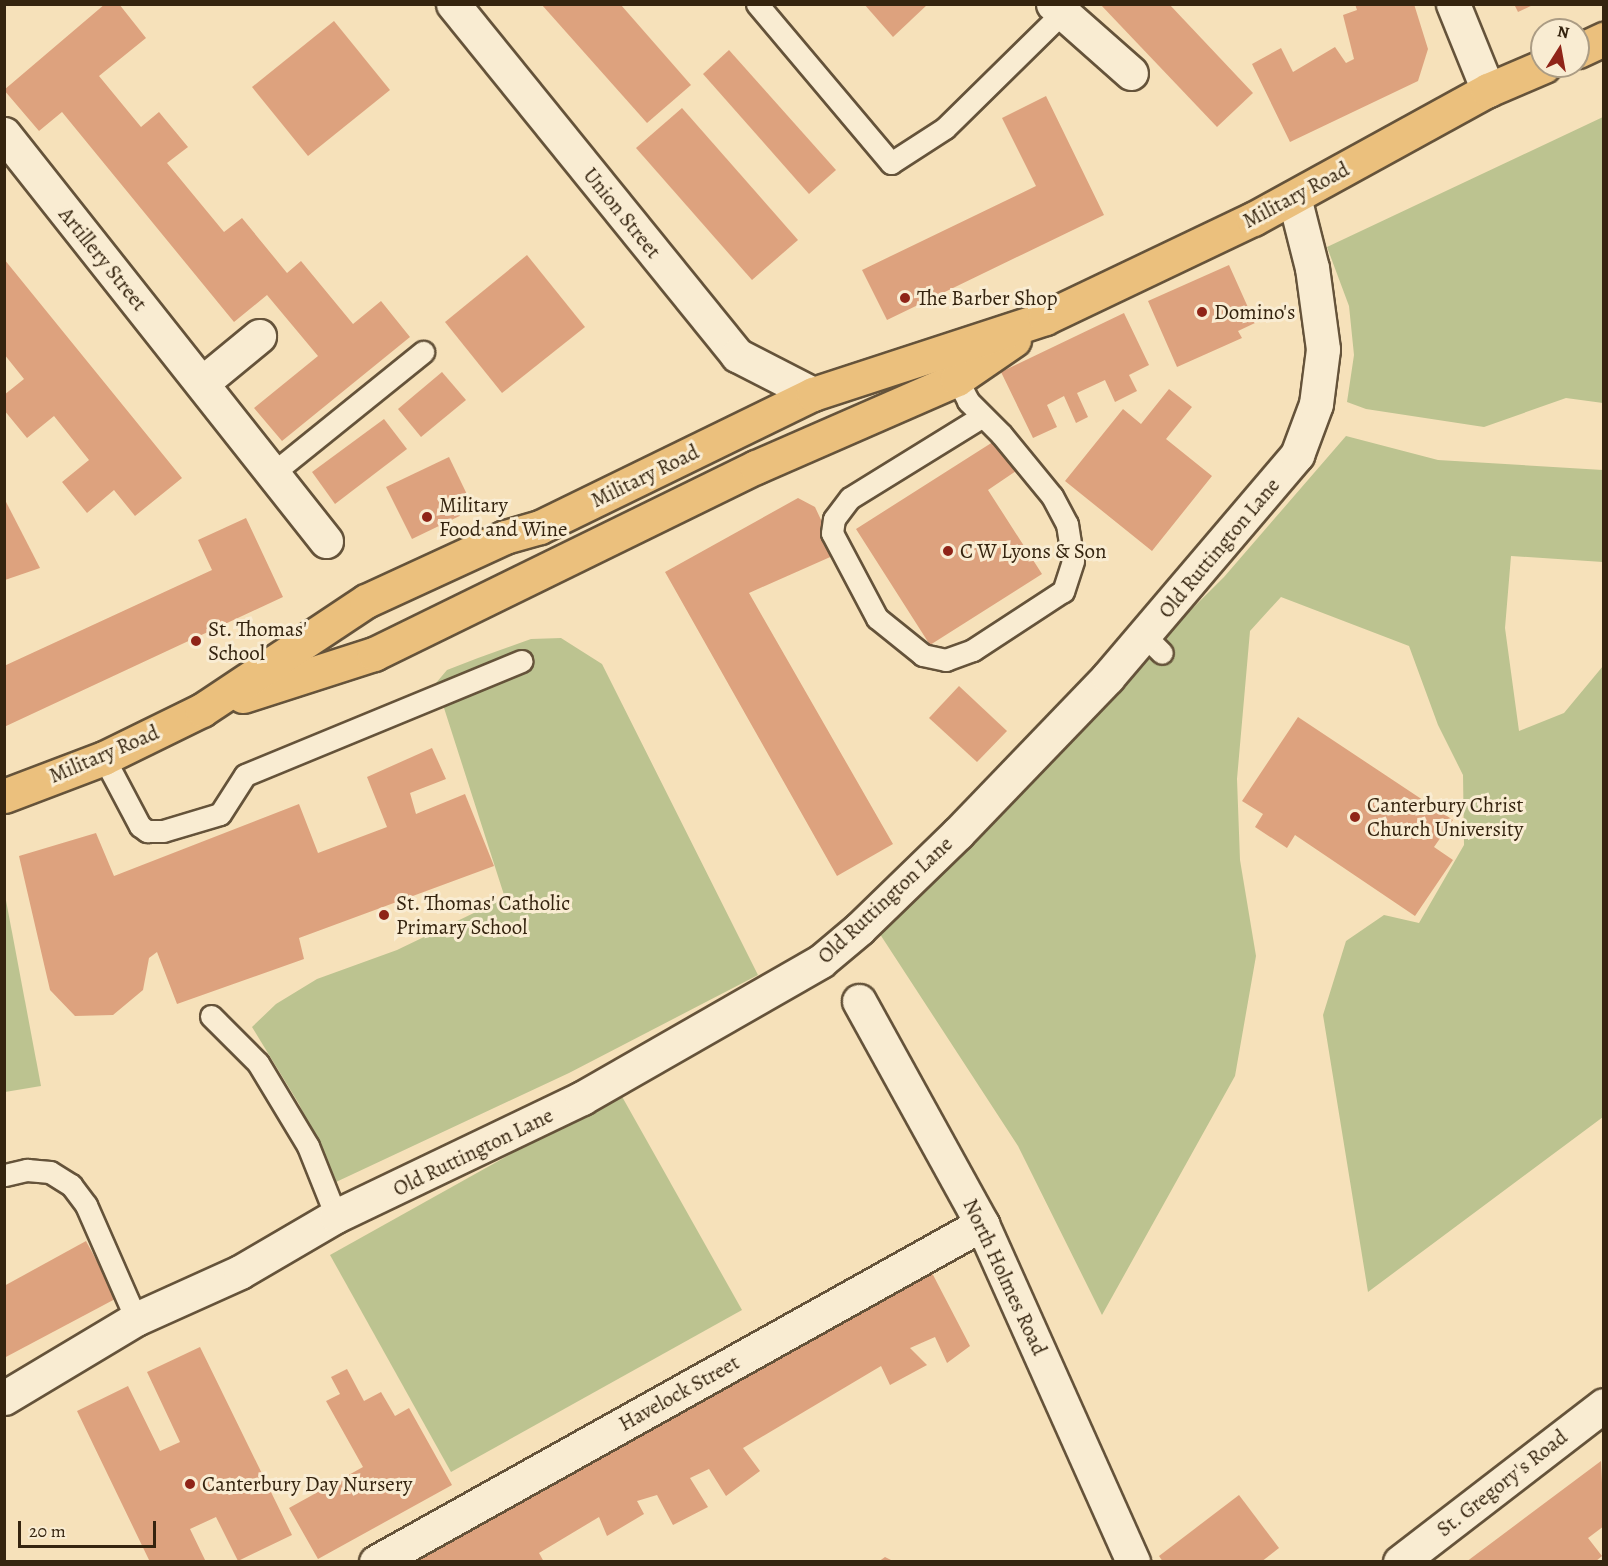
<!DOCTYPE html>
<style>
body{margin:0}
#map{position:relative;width:1608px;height:1566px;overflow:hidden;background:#f6e1ba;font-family:Alegreya,serif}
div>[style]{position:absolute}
.green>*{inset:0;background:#bcc390}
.building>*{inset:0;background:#dda27e}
.roads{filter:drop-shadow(2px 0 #65533a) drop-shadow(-2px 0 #65533a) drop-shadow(0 2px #65533a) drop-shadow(0 -2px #65533a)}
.service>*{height:21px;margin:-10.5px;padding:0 10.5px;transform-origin:10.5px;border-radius:10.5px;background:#f9ecd2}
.minor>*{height:33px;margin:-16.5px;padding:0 16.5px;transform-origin:16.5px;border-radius:16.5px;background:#f9ecd2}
.trunk>*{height:33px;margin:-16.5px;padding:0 16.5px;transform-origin:16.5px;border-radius:16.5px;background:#ebc07d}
.dots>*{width:16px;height:16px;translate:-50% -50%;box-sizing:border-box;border:3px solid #f9ecd2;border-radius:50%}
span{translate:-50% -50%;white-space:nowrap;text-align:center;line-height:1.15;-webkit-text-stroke:6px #f9ecd2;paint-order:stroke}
.street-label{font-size:21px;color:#35240f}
.poi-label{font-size:21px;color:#35240f}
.left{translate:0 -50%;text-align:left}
.frame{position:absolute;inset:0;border:6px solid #35240f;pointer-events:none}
.north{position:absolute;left:1530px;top:18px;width:60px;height:60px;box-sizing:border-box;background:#f9ecd2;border:2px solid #ab9c84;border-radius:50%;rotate:11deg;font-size:16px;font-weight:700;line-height:24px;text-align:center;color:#35240f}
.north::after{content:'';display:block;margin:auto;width:21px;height:27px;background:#8f2418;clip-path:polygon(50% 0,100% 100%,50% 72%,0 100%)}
.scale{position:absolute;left:18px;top:1521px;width:138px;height:27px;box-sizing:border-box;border:3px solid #35240f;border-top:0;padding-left:8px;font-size:18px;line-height:21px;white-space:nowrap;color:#35240f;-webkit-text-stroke:4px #f9ecd2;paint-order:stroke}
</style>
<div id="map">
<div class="green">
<div style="clip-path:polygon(1603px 117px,1603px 403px,1566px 398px,1484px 427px,1366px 409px,1347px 402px,1354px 355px,1349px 306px,1327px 247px)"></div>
<div style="clip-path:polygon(1346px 436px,1438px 460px,1603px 470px,1603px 562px,1511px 556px,1505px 628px,1519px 731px,1564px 713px,1603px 666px,1603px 1117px,1368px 1292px,1323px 1015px,1346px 941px,1384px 915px,1419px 923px,1464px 845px,1463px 775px,1438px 725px,1409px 646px,1281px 597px,1250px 631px,1237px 779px,1240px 860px,1256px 956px,1235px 1076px,1102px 1315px,1018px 1146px,874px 925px,1224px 577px)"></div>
<div style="clip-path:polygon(561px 638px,602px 664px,758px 975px,569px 1073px,336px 1182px,299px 1104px,252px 1027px,276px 1004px,317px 979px,397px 950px,505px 898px,436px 683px,447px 670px,478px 658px,531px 639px)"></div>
<div style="clip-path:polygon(5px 895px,41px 1086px,5px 1092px,4px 1092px)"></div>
<div style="clip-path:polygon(620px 1093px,742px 1310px,451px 1472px,330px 1255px)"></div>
</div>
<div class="building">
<div style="clip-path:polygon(105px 4px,119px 4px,146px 38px,99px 76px,141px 127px,159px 112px,188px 147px,167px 163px,224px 232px,242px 218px,287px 273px,301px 261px,353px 324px,381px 301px,410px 337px,282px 441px,254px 408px,318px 356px,267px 295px,234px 322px,62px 112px,39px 131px,4px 90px)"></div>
<div style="clip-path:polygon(864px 4px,928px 4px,893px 37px)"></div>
<div style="clip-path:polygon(1100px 4px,1169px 4px,1253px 93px,1217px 127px)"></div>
<div style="clip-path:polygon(1355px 4px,1414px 4px,1428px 49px,1418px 81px,1290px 142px,1252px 64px,1281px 48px,1293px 72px,1335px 47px,1346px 63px,1354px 59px,1343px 15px,1357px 10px)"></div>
<div style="clip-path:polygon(1514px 4px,1535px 4px,1518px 12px)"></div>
<div style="clip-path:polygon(542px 5px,621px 5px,691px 85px,647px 123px)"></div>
<div style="clip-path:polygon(334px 21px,390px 90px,308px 156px,252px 87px)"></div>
<div style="clip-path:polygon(729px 50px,836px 170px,809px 194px,703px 74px)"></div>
<div style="clip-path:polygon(1046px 96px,1104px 215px,887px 320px,862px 270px,1036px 186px,1002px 118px)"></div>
<div style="clip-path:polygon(682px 108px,798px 240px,752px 280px,636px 148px)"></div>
<div style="clip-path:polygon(527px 255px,585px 327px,502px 393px,445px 322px)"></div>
<div style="clip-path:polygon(4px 259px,182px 478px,135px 516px,114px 490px,87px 513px,62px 482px,89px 460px,54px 416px,27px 438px,4px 410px,4px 395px,24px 379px,4px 354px)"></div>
<div style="clip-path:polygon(1229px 265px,1255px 323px,1238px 331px,1242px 338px,1177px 367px,1148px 301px)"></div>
<div style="clip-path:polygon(1124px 313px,1149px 365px,1129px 375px,1137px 391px,1115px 402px,1105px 380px,1077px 393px,1088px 417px,1076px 423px,1064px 396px,1047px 405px,1057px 427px,1033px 438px,1001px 372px)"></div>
<div style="clip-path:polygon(442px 372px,466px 400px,421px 437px,398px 409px)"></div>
<div style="clip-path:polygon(1169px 389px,1192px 407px,1166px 439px,1212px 476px,1152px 551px,1065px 481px,1123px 409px,1141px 424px)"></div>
<div style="clip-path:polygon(384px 419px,407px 449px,335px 504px,312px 472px)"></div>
<div style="clip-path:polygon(996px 440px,1016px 471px,988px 490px,1042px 574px,930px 645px,856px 529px)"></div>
<div style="clip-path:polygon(449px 457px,474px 509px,412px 539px,386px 487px)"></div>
<div style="clip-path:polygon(4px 498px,40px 568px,5px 580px,4px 578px)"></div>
<div style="clip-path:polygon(798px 498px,815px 507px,837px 554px,749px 593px,893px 844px,837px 876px,665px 572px)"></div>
<div style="clip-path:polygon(246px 518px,283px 597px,4px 727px,4px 666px,212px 570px,198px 540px)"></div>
<div style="clip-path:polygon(959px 686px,1007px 731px,977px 762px,929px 718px)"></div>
<div style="clip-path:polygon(1298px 717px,1453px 820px,1434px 847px,1453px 860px,1415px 916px,1295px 835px,1287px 848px,1255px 827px,1263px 814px,1242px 801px)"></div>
<div style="clip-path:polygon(432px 748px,446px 779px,410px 793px,416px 814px,465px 794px,494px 866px,299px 938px,304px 959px,177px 1004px,157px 952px,149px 958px,143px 990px,113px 1015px,75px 1016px,50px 990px,19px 856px,96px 833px,114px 876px,299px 804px,318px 853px,387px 827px,367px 777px)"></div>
<div style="clip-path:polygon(86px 1241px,117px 1298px,4px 1358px,4px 1286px)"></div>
<div style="clip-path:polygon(931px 1271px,970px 1346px,947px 1363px,935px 1337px,910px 1348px,927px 1365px,890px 1385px,881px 1366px,743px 1448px,760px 1471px,726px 1496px,709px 1469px,690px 1478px,708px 1507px,673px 1525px,657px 1495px,637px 1501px,644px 1514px,607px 1536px,599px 1517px,539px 1553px,544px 1562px,403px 1562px)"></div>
<div style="clip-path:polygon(200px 1347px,292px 1535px,238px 1561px,216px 1517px,190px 1529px,206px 1562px,150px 1562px,77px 1411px,128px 1386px,160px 1451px,180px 1442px,147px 1372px)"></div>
<div style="clip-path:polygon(347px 1369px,364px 1401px,381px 1392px,395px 1416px,409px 1408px,452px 1485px,318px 1559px,289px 1508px,363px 1467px,326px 1401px,340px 1394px,331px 1377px)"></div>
<div style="clip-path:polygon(1601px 1461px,1604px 1526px,1588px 1538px,1602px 1556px,1595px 1562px,1466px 1562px)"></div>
<div style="clip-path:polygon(1239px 1495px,1279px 1548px,1261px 1562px,1163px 1562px,1159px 1556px)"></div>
<div style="clip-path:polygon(885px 1557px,895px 1562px,878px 1562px)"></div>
</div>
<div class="roads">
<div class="service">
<div style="left:757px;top:4px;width:208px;rotate:49.9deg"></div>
<div style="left:891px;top:163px;width:64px;rotate:-32.9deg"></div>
<div style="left:945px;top:128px;width:164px;rotate:-44.5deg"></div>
<div style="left:957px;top:379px;width:25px;rotate:63deg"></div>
<div style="left:968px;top:401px;width:47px;rotate:45deg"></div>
<div style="left:1001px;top:434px;width:80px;rotate:50.6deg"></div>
<div style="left:1052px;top:496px;width:32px;rotate:62deg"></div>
<div style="left:1067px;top:524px;width:37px;rotate:81deg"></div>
<div style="left:1073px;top:561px;width:32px;rotate:108deg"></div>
<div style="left:1063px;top:591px;width:108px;rotate:146.8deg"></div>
<div style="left:973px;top:650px;width:29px;rotate:160deg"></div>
<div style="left:946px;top:660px;width:24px;rotate:-168deg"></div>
<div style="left:923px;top:655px;width:59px;rotate:-141.2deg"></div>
<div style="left:877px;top:618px;width:96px;rotate:-117.9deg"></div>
<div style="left:832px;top:533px;width:14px;rotate:-82deg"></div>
<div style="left:834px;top:519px;width:26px;rotate:-53deg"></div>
<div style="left:850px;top:498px;width:156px;rotate:-31.7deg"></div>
<div style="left:273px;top:473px;width:193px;rotate:-38.9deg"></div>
<div style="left:1144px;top:635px;width:25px;rotate:45deg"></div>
<div style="left:104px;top:758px;width:77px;rotate:62.1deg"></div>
<div style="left:140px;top:826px;width:9px;rotate:36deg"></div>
<div style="left:147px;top:831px;width:16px"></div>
<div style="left:163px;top:831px;width:59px;rotate:-16.6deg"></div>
<div style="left:220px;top:814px;width:46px;rotate:-57.3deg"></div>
<div style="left:245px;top:775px;width:299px;rotate:-22.4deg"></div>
<div style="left:211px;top:1016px;width:66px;rotate:45deg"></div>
<div style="left:258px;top:1063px;width:97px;rotate:58.9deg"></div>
<div style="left:308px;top:1146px;width:75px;rotate:68.2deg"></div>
<div style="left:5px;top:1175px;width:23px;rotate:-13deg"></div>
<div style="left:27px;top:1170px;width:23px;rotate:5deg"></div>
<div style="left:50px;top:1172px;width:25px;rotate:32deg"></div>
<div style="left:71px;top:1185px;width:25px;rotate:53deg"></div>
<div style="left:86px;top:1205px;width:124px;rotate:66.3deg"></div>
</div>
<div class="minor">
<div style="left:453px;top:4px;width:452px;rotate:51deg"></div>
<div style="left:737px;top:355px;width:85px;rotate:27.2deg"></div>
<div style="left:1053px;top:4px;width:104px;rotate:41.5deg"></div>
<div style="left:1453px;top:4px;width:93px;rotate:67.9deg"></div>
<div style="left:4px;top:134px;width:519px;rotate:51.65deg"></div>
<div style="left:202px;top:383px;width:74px;rotate:-39.5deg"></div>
<div style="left:859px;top:1001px;width:255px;rotate:61.1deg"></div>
<div style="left:982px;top:1224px;width:370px;rotate:65.9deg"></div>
<div style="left:4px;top:1398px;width:154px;rotate:-30.9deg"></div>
<div style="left:136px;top:1319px;width:114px;rotate:-24.3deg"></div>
<div style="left:240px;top:1272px;width:111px;rotate:-30.3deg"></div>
<div style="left:336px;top:1216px;width:273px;rotate:-25.6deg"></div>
<div style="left:582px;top:1098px;width:275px;rotate:-29.8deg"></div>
<div style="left:821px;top:961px;width:50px;rotate:-40.1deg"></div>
<div style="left:859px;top:929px;width:138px;rotate:-44.1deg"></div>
<div style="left:958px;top:833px;width:216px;rotate:-46.1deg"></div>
<div style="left:1108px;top:677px;width:292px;rotate:-49.6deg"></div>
<div style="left:1297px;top:455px;width:54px;rotate:-69.6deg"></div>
<div style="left:1316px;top:404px;width:55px;rotate:-82.7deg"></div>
<div style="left:1323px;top:349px;width:82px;rotate:-97.7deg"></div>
<div style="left:1312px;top:268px;width:73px;rotate:-104.2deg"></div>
<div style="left:376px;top:1562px;width:694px;rotate:-29.15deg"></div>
<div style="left:1400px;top:1562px;width:257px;rotate:-37.6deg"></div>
</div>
<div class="trunk">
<div style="left:1578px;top:51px;width:29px;rotate:-25deg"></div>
<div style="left:243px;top:696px;width:138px;rotate:-17.8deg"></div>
<div style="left:374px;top:654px;width:425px;rotate:-26.1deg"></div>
<div style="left:756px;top:467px;width:219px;rotate:-23.6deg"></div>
<div style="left:957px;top:379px;width:69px;rotate:-34.4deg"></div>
<div style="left:4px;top:796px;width:107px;rotate:-20.8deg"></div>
<div style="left:104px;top:758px;width:109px;rotate:-26.1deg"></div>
<div style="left:202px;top:710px;width:197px;rotate:-33.6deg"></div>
<div style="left:366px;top:601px;width:153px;rotate:-24.7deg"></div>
<div style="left:505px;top:537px;width:36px;rotate:-16deg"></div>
<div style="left:540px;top:527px;width:304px;rotate:-26deg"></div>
<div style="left:813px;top:394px;width:244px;rotate:-18.1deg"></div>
<div style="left:1045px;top:318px;width:230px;rotate:-25.5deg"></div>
<div style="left:1253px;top:219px;width:268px;rotate:-28.8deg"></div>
<div style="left:1488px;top:90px;width:61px;rotate:-23.2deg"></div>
</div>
</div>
<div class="dots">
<div style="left:905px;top:298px;background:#8f2418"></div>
<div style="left:1202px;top:312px;background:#8f2418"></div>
<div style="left:427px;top:517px;background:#8f2418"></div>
<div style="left:948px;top:551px;background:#8f2418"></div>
<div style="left:196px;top:641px;background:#8f2418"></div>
<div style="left:1355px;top:817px;background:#8f2418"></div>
<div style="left:384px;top:915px;background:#8f2418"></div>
<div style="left:190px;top:1484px;background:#8f2418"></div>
</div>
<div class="street-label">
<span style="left:1296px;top:195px;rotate:-28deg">Military Road</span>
<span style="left:622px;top:213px;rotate:51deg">Union Street</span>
<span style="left:103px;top:259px;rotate:51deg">Artillery Street</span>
<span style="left:645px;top:476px;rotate:-26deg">Military Road</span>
<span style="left:1219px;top:548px;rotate:-50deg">Old Ruttington Lane</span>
<span style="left:104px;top:754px;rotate:-23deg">Military Road</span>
<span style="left:885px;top:900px;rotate:-43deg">Old Ruttington Lane</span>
<span style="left:473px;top:1152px;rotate:-26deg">Old Ruttington Lane</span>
<span style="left:1005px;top:1277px;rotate:65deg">North Holmes Road</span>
<span style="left:679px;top:1393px;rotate:-29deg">Havelock Street</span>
<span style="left:1502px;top:1483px;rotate:-38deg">St. Gregory's Road</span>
</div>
<div class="poi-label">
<span class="left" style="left:917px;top:298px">The Barber Shop</span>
<span class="left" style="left:1214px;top:312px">Domino's</span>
<span class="left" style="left:439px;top:517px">Military<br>Food and Wine</span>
<span class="left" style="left:960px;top:551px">C W Lyons &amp; Son</span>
<span class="left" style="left:208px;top:641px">St. Thomas'<br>School</span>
<span class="left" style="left:1367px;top:817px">Canterbury Christ<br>Church University</span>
<span class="left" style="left:396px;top:915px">St. Thomas' Catholic<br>Primary School</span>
<span class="left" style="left:202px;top:1484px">Canterbury Day Nursery</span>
</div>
<div class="frame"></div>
<div class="north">N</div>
<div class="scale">20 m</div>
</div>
